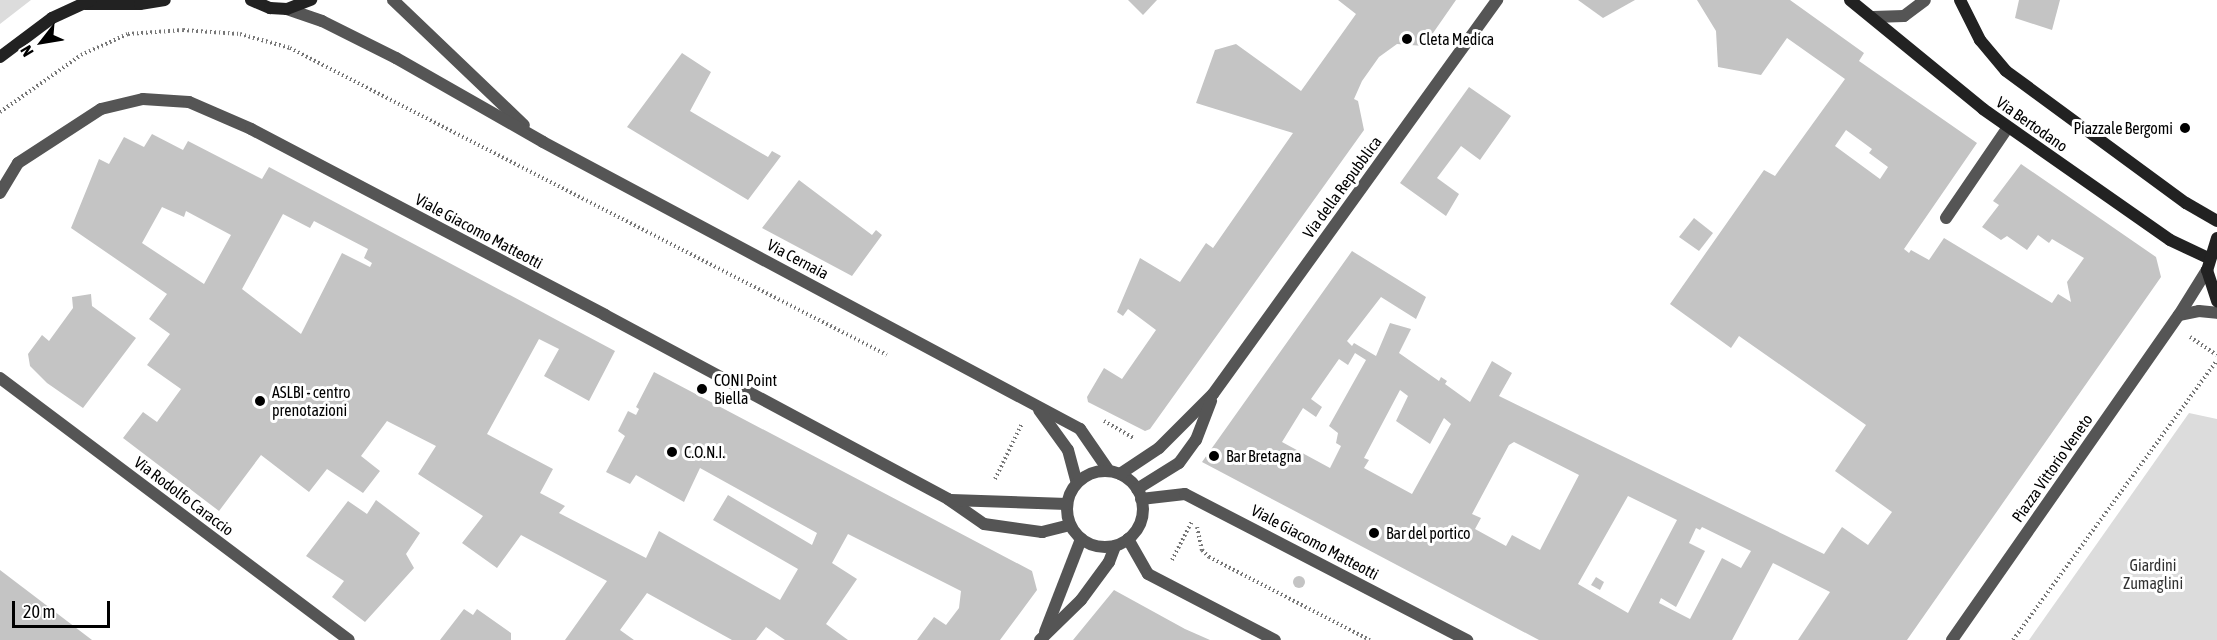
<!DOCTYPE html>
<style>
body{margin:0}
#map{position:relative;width:2217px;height:640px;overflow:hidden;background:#fff;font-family:"Asap Condensed",sans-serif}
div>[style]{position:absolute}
.green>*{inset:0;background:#dcdcdc}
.building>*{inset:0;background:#c4c4c4}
.round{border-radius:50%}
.path>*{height:4px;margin-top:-2px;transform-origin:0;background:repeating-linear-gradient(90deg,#777 0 1.5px,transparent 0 4.5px)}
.service>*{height:12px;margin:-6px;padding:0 6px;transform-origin:6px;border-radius:6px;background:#555}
.pedestrian>*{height:12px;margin:-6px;padding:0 6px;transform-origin:6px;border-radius:6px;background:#555}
.minor>*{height:12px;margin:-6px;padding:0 6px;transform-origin:6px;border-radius:6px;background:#555}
.tertiary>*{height:12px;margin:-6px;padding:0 6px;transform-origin:6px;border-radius:6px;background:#555}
.tertiary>.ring{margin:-6px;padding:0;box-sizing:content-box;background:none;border:12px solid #555;border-radius:50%}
.secondary>*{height:12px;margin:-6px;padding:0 6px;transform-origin:6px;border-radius:6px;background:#222}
.dots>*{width:16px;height:16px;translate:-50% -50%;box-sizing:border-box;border:3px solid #fff;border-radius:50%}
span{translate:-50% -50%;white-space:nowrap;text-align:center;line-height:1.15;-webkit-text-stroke:6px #fff;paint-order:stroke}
.poi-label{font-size:16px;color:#000}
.left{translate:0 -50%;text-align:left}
.right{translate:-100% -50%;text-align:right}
.street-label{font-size:16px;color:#000}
.park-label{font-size:16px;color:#333}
.north{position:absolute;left:12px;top:12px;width:60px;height:60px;-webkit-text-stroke:4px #fff;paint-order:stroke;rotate:239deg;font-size:16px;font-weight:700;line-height:24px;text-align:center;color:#000}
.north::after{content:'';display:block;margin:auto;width:21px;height:27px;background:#000;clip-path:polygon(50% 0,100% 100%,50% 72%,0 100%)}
.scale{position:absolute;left:12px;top:601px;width:98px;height:27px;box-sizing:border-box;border:3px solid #000;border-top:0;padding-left:8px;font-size:18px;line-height:21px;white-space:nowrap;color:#000;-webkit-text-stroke:4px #fff;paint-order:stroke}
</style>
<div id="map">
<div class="green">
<div style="clip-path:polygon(0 0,31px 0,0 24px)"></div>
<div style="clip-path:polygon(2189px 413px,2217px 419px,2217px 640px,2029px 640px)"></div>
</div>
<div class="building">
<div style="clip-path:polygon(1128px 0,1157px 0,1143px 15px)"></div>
<div style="clip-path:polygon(1338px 0,1456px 0,1424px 46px,1397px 44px,1379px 57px,1362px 81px,1354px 99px,1358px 101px,1364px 130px,1150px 429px,1145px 431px,1088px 402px,1087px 397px,1104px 368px,1122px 379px,1156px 330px,1128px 309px,1123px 316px,1117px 312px,1140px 258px,1180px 282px,1206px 243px,1213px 248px,1293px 133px,1196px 103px,1215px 50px,1236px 44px,1301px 91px,1356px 14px)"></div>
<div style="clip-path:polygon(1578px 0,1635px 0,1603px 18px)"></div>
<div style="clip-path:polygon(evenodd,1697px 0,1790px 0,1864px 53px,1859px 61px,1977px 143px,1904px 249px,1909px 253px,1911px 250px,1929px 260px,1944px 238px,2052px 303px,2058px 294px,2071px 302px,2067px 282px,2084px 258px,2052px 239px,2049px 243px,2038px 235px,2027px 250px,2007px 236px,2001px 240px,1982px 227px,1999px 205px,1993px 201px,2021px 164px,2156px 257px,2161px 277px,1907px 640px,1798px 640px,1830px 592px,1773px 563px,1732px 640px,1539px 640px,1202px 462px,1352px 251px,1426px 297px,1416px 319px,1381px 297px,1347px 341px,1352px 346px,1354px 343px,1376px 356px,1390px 323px,1411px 329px,1399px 353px,1439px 381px,1441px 377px,1447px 381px,1445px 384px,1470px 402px,1492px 361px,1512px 373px,1499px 396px,1824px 554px,1842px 527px,1868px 545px,1892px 512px,1835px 471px,1866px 425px,1739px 336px,1731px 348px,1670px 304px,1764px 170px,1775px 176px,1845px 79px,1787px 38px,1761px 75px,1718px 67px,1716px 31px,1697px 0,1846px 130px,1872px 149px,1869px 153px,1888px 167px,1880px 179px,1835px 146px,1846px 130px,1697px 0,1355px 353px,1366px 360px,1329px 426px,1338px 433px,1336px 443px,1341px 446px,1330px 468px,1282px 442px,1303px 408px,1316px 417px,1322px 407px,1311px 399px,1339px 359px,1348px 365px,1355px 353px,1697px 0,1400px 390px,1408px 396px,1396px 421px,1430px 444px,1444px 418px,1451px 424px,1412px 494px,1364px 468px,1369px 460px,1364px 458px,1400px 390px,1697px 0,1514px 442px,1579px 475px,1540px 550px,1512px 535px,1506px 546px,1475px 529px,1481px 518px,1472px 514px,1509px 445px,1514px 442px,1697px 0,1628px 496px,1677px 520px,1628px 613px,1578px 584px,1628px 496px,1697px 0,1702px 527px,1751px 551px,1741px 568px,1722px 558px,1690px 619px,1659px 603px,1661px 598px,1676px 607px,1705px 551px,1689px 543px,1696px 528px,1700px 530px,1702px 527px)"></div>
<div style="clip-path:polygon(2019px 0,2060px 0,2052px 30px,2015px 18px)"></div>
<div style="clip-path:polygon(682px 53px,711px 72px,690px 111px,768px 157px,772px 151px,781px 156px,748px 200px,627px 127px)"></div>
<div style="clip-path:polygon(1469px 87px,1511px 116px,1480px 160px,1461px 146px,1437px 178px,1459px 194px,1446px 216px,1400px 183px)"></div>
<div style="clip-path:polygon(evenodd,152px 134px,183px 150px,188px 141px,262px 179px,269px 167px,615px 351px,589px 401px,544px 376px,559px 349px,539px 339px,487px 434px,553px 469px,540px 493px,565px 506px,559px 513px,646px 558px,659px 531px,780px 600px,798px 569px,713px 520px,728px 495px,812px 545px,817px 533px,700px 468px,684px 502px,636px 475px,630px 484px,606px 472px,625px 436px,618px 431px,628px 411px,636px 415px,639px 409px,636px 407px,654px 372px,1032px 571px,1037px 590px,1000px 640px,917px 640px,934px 617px,946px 625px,959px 608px,961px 591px,848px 534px,832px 563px,857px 579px,826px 624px,848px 640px,785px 640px,766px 627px,756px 640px,732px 640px,647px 593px,620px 630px,634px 640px,565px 640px,607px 581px,521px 535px,497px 568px,462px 543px,483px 516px,418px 474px,436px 446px,387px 421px,361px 456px,380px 471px,363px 493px,327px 469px,309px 492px,261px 455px,219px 511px,123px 438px,143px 412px,157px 422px,181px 389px,147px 365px,170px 334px,149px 319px,167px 294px,71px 228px,99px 159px,109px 164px,124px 137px,144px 147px,152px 134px,162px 207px,184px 217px,186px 211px,231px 235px,204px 284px,142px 243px,162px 207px,152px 134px,283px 214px,310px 228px,314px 221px,368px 249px,364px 258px,372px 263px,370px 267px,342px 253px,301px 334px,242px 289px,283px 214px)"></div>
<div style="clip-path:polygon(799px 180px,872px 235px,876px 230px,882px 235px,852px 276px,762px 228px)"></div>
<div style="clip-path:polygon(1694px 218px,1713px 233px,1699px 251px,1679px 237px)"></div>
<div style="clip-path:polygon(91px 294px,92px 306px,136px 338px,83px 408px,47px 383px,30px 366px,28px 354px,42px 335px,49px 341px,73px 308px,72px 297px)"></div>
<div style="clip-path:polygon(376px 500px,420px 533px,406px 554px,414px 568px,365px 622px,332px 597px,344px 581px,306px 556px,348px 501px,367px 514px)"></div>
<div style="clip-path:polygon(0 570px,92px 640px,0 640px)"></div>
<div class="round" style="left:1293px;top:576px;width:12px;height:12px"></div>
<div style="clip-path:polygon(1596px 577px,1604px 582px,1600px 590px,1591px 585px)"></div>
<div style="clip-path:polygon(1114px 590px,1185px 629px,1210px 640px,1073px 640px)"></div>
<div style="clip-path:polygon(464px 609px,473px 615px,477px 609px,511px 633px,511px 640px,440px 640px)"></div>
</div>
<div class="path">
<div style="left:0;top:112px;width:99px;rotate:-35.1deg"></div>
<div style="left:81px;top:55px;width:51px;rotate:-24.1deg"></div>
<div style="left:128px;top:34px;width:55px;rotate:-4.2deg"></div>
<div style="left:183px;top:30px;width:57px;rotate:4deg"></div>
<div style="left:240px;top:34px;width:52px;rotate:15.6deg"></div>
<div style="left:290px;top:48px;width:671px;rotate:27.21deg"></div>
<div style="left:2190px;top:337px;width:32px;rotate:34deg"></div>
<div style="left:1104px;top:421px;width:34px;rotate:30deg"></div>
<div style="left:995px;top:479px;width:61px;rotate:-63.9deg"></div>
<div style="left:1197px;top:527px;width:24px;rotate:78deg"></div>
<div style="left:1202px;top:550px;width:10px;rotate:45deg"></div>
<div style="left:1209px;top:557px;width:181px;rotate:27.3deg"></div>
<div style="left:1172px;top:560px;width:44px;rotate:-62.9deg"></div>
<div style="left:2013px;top:640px;width:346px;rotate:-53.9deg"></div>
</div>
<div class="service">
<div style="left:1946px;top:218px;width:110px;rotate:-55.7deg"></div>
</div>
<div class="pedestrian">
<div style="left:2179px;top:315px;width:20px;rotate:-11deg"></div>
<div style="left:2199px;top:311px;width:18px;rotate:6deg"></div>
<div style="left:1952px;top:640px;width:396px;rotate:-55.1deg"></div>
<div style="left:2179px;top:315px;width:53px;rotate:-58.1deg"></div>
</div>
<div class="minor">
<div style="left:1873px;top:17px;width:31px;rotate:-2deg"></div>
<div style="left:1904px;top:16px;width:26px;rotate:-37deg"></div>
<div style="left:0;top:378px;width:436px;rotate:36.9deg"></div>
<div style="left:1141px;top:499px;width:44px;rotate:-6.5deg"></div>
<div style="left:1185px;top:494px;width:318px;rotate:27.4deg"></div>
<div style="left:1128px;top:539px;width:40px;rotate:60.3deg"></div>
<div style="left:1148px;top:574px;width:143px;rotate:27.5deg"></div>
</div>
<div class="tertiary">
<div style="left:393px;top:0;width:181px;rotate:43.7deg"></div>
<div style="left:287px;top:9px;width:37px;rotate:19deg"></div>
<div style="left:322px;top:21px;width:83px;rotate:26.6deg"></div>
<div style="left:396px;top:58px;width:169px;rotate:29.7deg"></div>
<div style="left:543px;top:142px;width:609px;rotate:28.12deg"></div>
<div style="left:1080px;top:429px;width:51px;rotate:55.4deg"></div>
<div style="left:0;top:193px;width:35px;rotate:-59deg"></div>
<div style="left:18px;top:163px;width:99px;rotate:-33deg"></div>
<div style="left:101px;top:109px;width:43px;rotate:-13.4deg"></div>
<div style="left:143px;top:99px;width:46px;rotate:3.7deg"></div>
<div style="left:189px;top:102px;width:68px;rotate:23.5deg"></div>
<div style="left:251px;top:129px;width:400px;rotate:27.7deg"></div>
<div style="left:605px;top:315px;width:389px;rotate:28.2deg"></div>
<div style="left:948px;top:499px;width:44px;rotate:34.8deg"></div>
<div style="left:984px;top:524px;width:59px;rotate:7.9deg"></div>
<div style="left:1042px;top:532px;width:29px;rotate:-14deg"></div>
<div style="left:1039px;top:410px;width:49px;rotate:54.1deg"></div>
<div style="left:1068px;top:450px;width:34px;rotate:75deg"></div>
<div class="ring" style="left:1067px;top:471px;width:64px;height:64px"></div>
<div style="left:1120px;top:474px;width:47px;rotate:-33.7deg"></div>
<div style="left:1159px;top:448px;width:76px;rotate:-45deg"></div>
<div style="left:1213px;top:394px;width:486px;rotate:-54.2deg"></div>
<div style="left:1137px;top:489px;width:49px;rotate:-31.8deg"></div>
<div style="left:1179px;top:463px;width:29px;rotate:-54deg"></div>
<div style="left:1196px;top:440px;width:42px;rotate:-69deg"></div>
<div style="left:951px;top:500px;width:116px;rotate:2deg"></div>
<div style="left:1045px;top:632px;width:100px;rotate:-68.8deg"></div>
<div style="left:1040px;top:640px;width:57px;rotate:-44.3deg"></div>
<div style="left:1081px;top:600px;width:47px;rotate:-53.6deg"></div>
<div style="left:1109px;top:562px;width:17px;rotate:-69deg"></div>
</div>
<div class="secondary">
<div style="left:251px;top:0;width:21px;rotate:23deg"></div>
<div style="left:270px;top:8px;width:17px;rotate:3deg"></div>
<div style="left:287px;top:9px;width:26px;rotate:-21deg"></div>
<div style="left:1850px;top:0;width:172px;rotate:39.3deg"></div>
<div style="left:1983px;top:109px;width:228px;rotate:35deg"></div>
<div style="left:2170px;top:240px;width:42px;rotate:25.3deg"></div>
<div style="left:1960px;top:0;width:45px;rotate:63.4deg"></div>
<div style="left:1980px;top:40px;width:40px;rotate:50deg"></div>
<div style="left:2006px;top:71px;width:223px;rotate:36.3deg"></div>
<div style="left:2186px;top:203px;width:36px;rotate:30deg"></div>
<div style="left:85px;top:4px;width:55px"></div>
<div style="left:140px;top:4px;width:25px;rotate:-9deg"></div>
<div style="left:0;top:57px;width:65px;rotate:-36.9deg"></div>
<div style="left:52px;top:18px;width:43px;rotate:-24.8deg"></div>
<div style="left:2217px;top:238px;width:34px;rotate:107deg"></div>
<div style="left:2207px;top:270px;width:33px;rotate:72deg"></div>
</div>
<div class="dots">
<div style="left:1407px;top:39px;background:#000"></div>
<div style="left:2185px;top:128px;background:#000"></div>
<div style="left:702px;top:389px;background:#000"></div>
<div style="left:260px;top:401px;background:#000"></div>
<div style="left:672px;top:452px;background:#000"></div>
<div style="left:1214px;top:456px;background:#000"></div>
<div style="left:1374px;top:533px;background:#000"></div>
</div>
<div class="poi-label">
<span class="left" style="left:1419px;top:39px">Cleta Medica</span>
<span class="right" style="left:2173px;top:128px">Piazzale Bergomi</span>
<span class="left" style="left:714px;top:389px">CONI Point<br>Biella</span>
<span class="left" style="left:272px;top:401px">ASLBI - centro<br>prenotazioni</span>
<span class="left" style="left:684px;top:452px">C.O.N.I.</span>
<span class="left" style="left:1226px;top:456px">Bar Bretagna</span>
<span class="left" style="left:1386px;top:533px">Bar del portico</span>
</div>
<div class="street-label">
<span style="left:2032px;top:124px;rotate:35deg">Via Bertodano</span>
<span style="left:1342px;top:187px;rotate:-54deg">Via della Repubblica</span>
<span style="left:479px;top:231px;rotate:28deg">Viale Giacomo Matteotti</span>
<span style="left:798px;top:259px;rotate:28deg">Via Cernaia</span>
<span style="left:2052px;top:468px;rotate:-55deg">Piazza Vittorio Veneto</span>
<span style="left:184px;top:496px;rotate:37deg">Via Rodolfo Caraccio</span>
<span style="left:1315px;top:542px;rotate:28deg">Viale Giacomo Matteotti</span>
</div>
<div class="park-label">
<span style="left:2153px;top:574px">Giardini<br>Zumaglini</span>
</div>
<div class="north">N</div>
<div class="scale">20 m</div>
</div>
